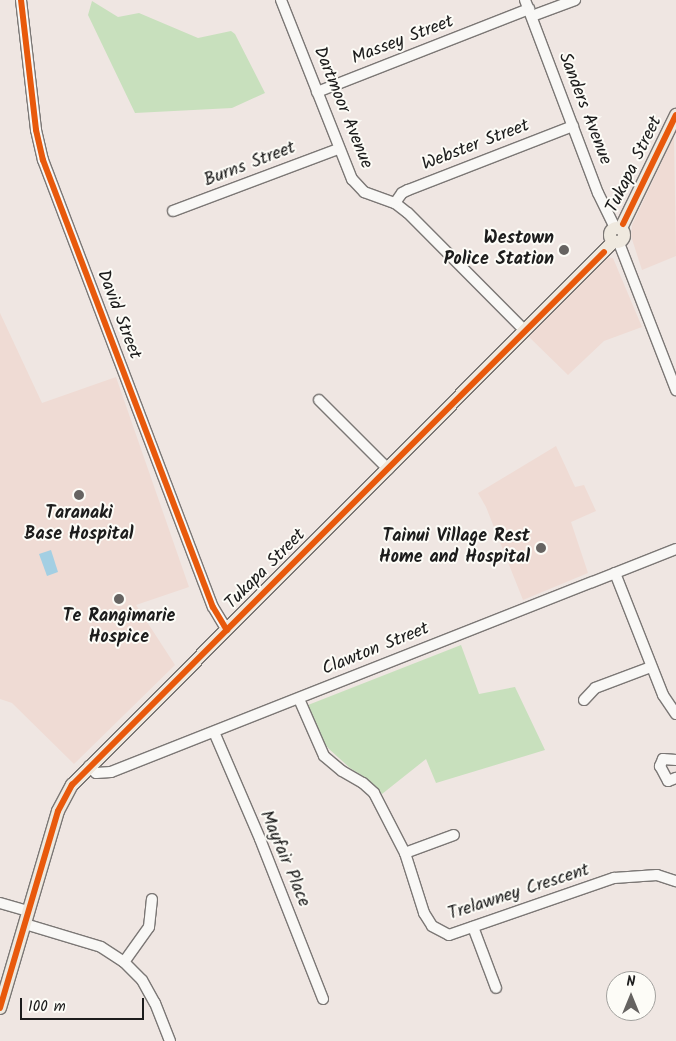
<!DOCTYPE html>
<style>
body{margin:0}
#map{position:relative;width:676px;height:1041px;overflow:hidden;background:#efe6e2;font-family:Kalam,sans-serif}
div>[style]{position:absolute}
.built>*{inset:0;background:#efdbd4}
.green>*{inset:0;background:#c8e0bd}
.water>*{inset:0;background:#a3cfe3}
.roads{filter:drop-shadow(1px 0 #7b7775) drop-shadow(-1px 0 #7b7775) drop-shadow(0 1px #7b7775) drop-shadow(0 -1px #7b7775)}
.minor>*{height:10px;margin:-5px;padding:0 5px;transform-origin:5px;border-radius:5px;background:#f9f8f6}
.major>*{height:12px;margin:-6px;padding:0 6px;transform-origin:6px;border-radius:6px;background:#efe9df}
.major>.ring{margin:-6px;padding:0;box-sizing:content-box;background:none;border:12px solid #efe9df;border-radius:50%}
.cycleway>*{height:6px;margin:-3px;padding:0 3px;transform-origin:3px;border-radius:3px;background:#e8590c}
.dots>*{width:14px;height:14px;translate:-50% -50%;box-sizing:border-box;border:2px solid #fdfcf7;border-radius:50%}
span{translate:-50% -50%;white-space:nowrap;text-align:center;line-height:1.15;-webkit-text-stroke:4px #fdfcf7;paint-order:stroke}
.street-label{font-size:18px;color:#1c1c1c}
.poi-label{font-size:18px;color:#1c1c1c;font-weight:700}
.right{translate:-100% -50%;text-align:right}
.north{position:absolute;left:606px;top:971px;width:50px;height:50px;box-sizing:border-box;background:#fdfcf7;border:1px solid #a3a29f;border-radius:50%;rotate:0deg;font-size:14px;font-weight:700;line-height:20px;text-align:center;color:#1c1c1c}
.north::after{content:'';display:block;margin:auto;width:18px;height:22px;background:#666361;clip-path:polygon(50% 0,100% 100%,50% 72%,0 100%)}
.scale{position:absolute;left:20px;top:998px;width:124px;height:22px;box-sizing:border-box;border:2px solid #1c1c1c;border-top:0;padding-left:6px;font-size:15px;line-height:18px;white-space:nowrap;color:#1c1c1c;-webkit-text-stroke:4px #fdfcf7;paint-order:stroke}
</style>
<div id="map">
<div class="built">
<div style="clip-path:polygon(674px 136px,676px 256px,642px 270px,631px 236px,632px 225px)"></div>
<div style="clip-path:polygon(606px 257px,613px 258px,642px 327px,604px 341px,568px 375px,527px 335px)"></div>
<div style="clip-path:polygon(0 313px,42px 403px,116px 377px,189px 587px,136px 605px,175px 665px,74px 764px,12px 703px,0 699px)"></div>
<div style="clip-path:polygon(556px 446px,575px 487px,584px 485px,596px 511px,571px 522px,588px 573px,523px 600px,486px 507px,478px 493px)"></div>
</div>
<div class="green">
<div style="clip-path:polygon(92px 1px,118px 17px,139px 13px,198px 38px,231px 31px,235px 34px,265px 93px,232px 108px,135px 113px,88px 15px)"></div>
<div style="clip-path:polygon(461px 645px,479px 694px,515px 687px,545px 750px,436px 783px,426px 759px,382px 794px,366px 778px,350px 768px,329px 749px,322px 740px,308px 705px)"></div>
</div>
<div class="water">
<div style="clip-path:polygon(51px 550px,58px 572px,47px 576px,39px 554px)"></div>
</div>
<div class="roads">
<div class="minor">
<div style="left:21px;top:0;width:131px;rotate:83.4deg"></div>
<div style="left:36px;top:130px;width:31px;rotate:77deg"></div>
<div style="left:43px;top:160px;width:478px;rotate:69.2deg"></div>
<div style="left:213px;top:607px;width:27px;rotate:59deg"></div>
<div style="left:281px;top:0;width:193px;rotate:68.4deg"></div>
<div style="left:352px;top:179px;width:18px;rotate:47deg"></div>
<div style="left:364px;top:192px;width:33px;rotate:20deg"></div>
<div style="left:395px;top:203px;width:16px;rotate:38deg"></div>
<div style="left:408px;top:213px;width:166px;rotate:45.2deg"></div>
<div style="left:525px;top:0;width:206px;rotate:69.3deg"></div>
<div style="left:598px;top:193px;width:39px;rotate:64deg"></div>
<div style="left:532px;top:16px;width:46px;rotate:-20.4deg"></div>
<div style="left:317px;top:92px;width:228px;rotate:-21.4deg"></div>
<div style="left:395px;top:203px;width:12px;rotate:-55deg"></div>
<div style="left:402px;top:193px;width:7px;rotate:-27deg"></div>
<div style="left:408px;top:190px;width:177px;rotate:-21.2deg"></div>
<div style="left:173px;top:211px;width:176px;rotate:-20.6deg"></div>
<div style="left:619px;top:243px;width:158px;rotate:68.8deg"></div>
<div style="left:319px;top:400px;width:98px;rotate:45deg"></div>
<div style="left:615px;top:573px;width:131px;rotate:68.5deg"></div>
<div style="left:663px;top:695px;width:23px;rotate:56deg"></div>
<div style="left:299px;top:699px;width:62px;rotate:66.3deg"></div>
<div style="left:324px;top:756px;width:23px;rotate:40deg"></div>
<div style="left:342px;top:771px;width:24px;rotate:30deg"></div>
<div style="left:363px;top:783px;width:15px;rotate:42deg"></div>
<div style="left:374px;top:793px;width:68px;rotate:62.7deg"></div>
<div style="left:405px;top:853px;width:63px;rotate:72.4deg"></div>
<div style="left:424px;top:913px;width:15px;rotate:58deg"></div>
<div style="left:432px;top:926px;width:19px;rotate:28deg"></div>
<div style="left:449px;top:935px;width:175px;rotate:-19.1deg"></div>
<div style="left:614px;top:878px;width:43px;rotate:-4deg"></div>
<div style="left:657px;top:875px;width:20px;rotate:18deg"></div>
<div style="left:584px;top:700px;width:16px;rotate:-47deg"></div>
<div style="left:595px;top:688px;width:60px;rotate:-20.6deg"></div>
<div style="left:214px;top:732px;width:116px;rotate:66.7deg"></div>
<div style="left:260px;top:839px;width:172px;rotate:68.5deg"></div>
<div style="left:676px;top:760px;width:13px;rotate:-176deg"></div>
<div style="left:663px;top:759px;width:8px;rotate:113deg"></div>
<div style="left:660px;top:766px;width:17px;rotate:62deg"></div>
<div style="left:668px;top:781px;width:9px;rotate:-21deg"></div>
<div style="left:89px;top:766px;width:10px;rotate:45deg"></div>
<div style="left:96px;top:773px;width:15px;rotate:-4deg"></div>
<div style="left:111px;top:772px;width:607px;rotate:-21.54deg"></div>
<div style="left:405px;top:853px;width:52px;rotate:-20.2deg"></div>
<div style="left:0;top:903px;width:29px;rotate:16deg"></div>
<div style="left:25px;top:924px;width:79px;rotate:16.8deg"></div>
<div style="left:101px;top:947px;width:27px;rotate:33deg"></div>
<div style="left:124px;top:962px;width:25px;rotate:45deg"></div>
<div style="left:142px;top:980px;width:26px;rotate:61deg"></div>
<div style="left:155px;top:1003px;width:41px;rotate:68.5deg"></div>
<div style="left:473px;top:927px;width:65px;rotate:69.3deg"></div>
<div style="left:124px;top:962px;width:43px;rotate:-54.5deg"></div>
<div style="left:149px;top:927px;width:28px;rotate:-84deg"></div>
</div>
<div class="major">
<div class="ring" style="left:610px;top:228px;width:2px;height:2px"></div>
<div style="left:621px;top:228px;width:126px;rotate:-64deg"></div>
<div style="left:0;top:1008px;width:205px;rotate:-73.6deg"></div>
<div style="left:58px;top:811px;width:30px;rotate:-62deg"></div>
<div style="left:72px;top:785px;width:767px;rotate:-45.11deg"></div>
</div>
</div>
<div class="cycleway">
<div style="left:21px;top:0;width:131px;rotate:83.4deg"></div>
<div style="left:36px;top:130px;width:31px;rotate:77deg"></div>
<div style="left:43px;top:160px;width:478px;rotate:69.2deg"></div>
<div style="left:213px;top:607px;width:27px;rotate:59deg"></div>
<div style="left:623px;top:224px;width:121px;rotate:-64.1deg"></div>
<div style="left:0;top:1008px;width:205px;rotate:-73.6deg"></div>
<div style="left:58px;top:811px;width:30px;rotate:-62deg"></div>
<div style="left:72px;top:785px;width:753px;rotate:-45.05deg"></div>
</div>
<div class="dots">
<div style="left:564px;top:250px;background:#666361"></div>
<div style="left:79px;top:495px;background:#666361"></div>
<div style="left:541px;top:548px;background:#666361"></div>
<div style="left:119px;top:599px;background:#666361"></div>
</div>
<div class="street-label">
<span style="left:403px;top:41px;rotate:-21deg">Massey Street</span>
<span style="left:342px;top:108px;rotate:68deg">Dartmoor Avenue</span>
<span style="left:584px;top:109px;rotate:69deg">Sanders Avenue</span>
<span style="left:476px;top:146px;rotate:-21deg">Webster Street</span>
<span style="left:250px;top:165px;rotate:-21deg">Burns Street</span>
<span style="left:635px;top:165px;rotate:-64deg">Tukapa Street</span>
<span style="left:118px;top:315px;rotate:69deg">David Street</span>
<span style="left:266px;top:570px;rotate:-45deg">Tukapa Street</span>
<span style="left:376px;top:650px;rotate:-22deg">Clawton Street</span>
<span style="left:284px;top:859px;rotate:67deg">Mayfair Place</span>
<span style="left:519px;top:893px;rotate:-18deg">Trelawney Crescent</span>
</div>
<div class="poi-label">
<span class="right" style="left:554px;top:250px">Westown<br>Police Station</span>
<span style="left:79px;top:525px">Taranaki<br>Base Hospital</span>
<span class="right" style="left:530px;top:548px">Tainui Village Rest<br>Home and Hospital</span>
<span style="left:119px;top:628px">Te Rangimarie<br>Hospice</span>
</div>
<div class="north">N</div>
<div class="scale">100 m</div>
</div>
